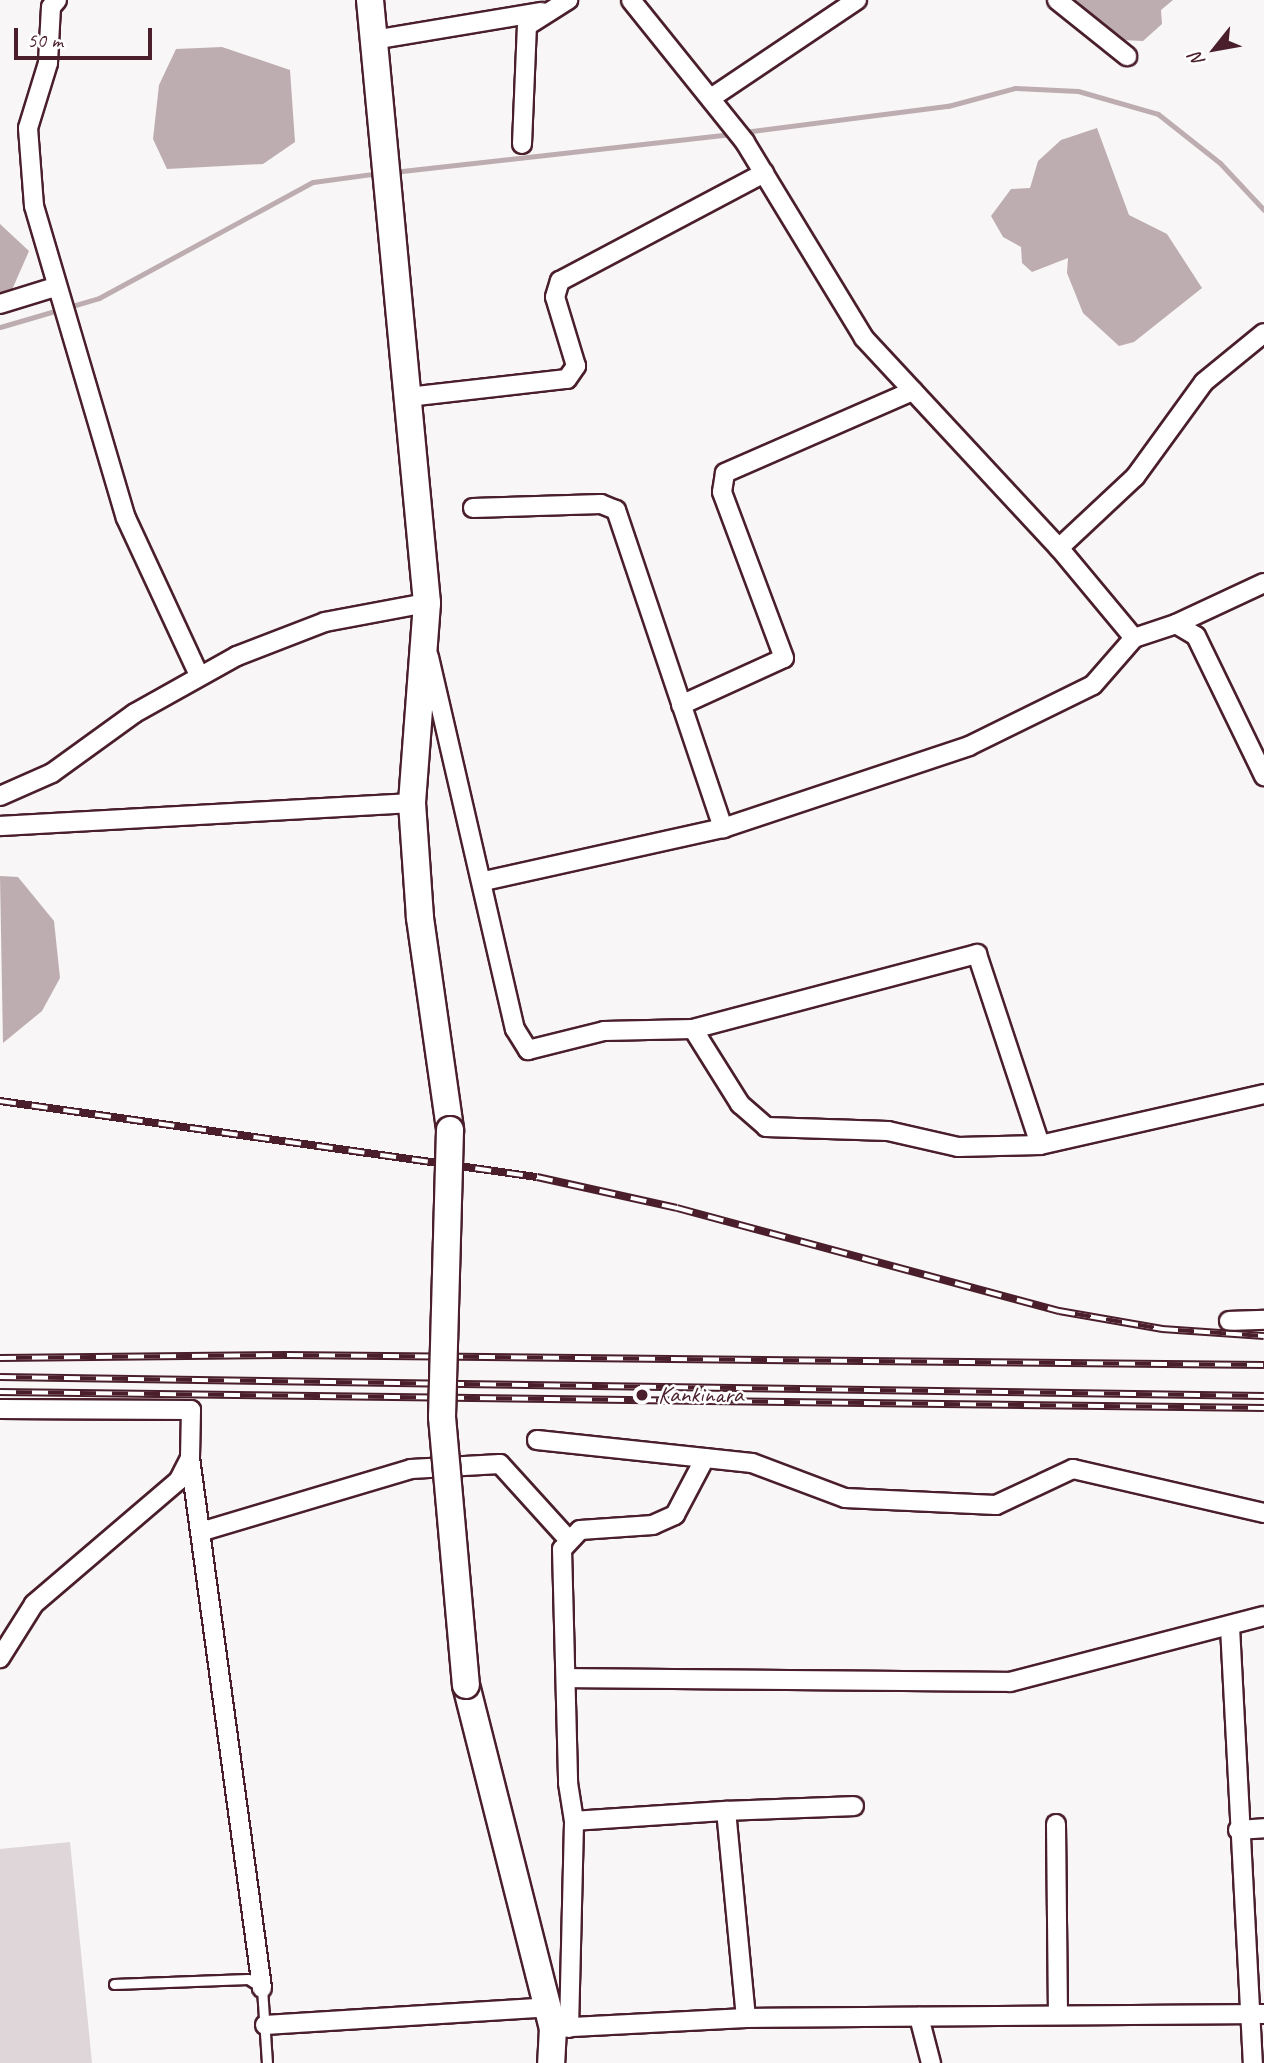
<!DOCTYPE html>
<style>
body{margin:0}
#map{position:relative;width:1264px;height:2063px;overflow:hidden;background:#f8f6f7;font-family:Caveat,sans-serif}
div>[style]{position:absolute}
.green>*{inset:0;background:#ded6d9}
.water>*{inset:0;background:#bdadb0}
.stream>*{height:5px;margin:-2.5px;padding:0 2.5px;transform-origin:2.5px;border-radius:2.5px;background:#bdadb0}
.roads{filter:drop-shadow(2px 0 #4a1f2b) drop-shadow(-2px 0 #4a1f2b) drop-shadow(0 2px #4a1f2b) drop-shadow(0 -2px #4a1f2b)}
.lane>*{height:9px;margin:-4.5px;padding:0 4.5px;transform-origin:4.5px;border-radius:4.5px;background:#fff}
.street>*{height:18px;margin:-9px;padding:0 9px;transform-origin:9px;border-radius:9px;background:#fff}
.secondary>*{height:26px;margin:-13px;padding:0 13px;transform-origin:13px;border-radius:13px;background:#fff}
.rail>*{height:8px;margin-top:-4px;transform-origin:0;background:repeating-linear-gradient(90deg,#fff 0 16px,#4a1f2b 0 32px);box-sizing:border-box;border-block:2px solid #4a1f2b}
.bridges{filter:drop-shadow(2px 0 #4a1f2b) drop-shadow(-2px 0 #4a1f2b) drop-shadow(0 2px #4a1f2b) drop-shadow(0 -2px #4a1f2b)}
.secondary-bridge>*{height:26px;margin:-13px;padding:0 13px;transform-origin:13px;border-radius:13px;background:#fff}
.dots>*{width:19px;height:19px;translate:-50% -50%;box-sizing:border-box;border:4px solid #fff;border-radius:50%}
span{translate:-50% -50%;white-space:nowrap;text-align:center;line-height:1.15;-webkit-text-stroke:5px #fff;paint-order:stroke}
.poi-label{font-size:24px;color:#4a1f2b}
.left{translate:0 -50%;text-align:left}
.north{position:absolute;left:1180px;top:14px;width:70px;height:70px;-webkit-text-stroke:5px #fff;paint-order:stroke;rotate:239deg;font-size:19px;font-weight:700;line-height:28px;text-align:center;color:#4a1f2b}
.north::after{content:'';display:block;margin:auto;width:24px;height:32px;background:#4a1f2b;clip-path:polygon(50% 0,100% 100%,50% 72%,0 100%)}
.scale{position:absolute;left:14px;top:28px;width:138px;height:32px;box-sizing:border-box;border:4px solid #4a1f2b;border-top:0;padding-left:9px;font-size:21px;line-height:24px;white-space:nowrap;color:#4a1f2b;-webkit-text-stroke:5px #fff;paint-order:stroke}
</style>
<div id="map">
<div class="green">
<div style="clip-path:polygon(70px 1842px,92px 2063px,0 2063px,0 1849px)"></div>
</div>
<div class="water">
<div style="clip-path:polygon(1076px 0,1173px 0,1161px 10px,1162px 24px,1143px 41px,1121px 40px)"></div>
<div style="clip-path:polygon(222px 47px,290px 70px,295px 142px,263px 164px,167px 169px,153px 139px,159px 85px,176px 49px)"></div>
<div style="clip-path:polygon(1097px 128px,1129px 215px,1167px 234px,1202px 288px,1134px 342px,1119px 346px,1083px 313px,1067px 273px,1068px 258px,1032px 272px,1022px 263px,1021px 247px,1003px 237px,991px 216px,1011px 189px,1030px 188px,1038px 161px,1061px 140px)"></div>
<div style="clip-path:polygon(0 224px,29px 251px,11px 292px,0 294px)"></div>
<div style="clip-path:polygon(0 876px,18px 877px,54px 921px,60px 978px,42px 1011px,3px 1043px)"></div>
</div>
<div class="stream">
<div style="left:744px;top:132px;width:206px;rotate:-7.3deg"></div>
<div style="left:948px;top:106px;width:69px;rotate:-15deg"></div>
<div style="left:1015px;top:88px;width:63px;rotate:2.7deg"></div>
<div style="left:1078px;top:91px;width:83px;rotate:16deg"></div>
<div style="left:1158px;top:114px;width:79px;rotate:38.3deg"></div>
<div style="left:1220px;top:163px;width:64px;rotate:46.9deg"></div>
<div style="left:393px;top:172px;width:343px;rotate:-6.4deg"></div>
<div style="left:0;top:327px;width:103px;rotate:-16.3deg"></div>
<div style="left:99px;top:298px;width:243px;rotate:-28.5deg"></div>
<div style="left:313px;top:182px;width:68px;rotate:-7.7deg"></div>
</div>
<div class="roads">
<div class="lane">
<div style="left:114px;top:1984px;width:134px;rotate:-2.1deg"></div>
<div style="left:248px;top:1979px;width:17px;rotate:33deg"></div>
<div style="left:262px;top:1988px;width:75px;rotate:86.2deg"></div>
</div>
<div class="street">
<div style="left:57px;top:0;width:9px;rotate:131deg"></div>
<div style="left:51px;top:7px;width:56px;rotate:93.1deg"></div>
<div style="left:48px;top:63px;width:68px;rotate:107.1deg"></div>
<div style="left:28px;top:128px;width:78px;rotate:85.6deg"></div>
<div style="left:34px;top:206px;width:325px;rotate:73.6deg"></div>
<div style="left:126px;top:518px;width:173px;rotate:65.1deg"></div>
<div style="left:1057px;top:0;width:90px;rotate:38.7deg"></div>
<div style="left:374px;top:40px;width:170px;rotate:-9.5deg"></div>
<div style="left:711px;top:98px;width:176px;rotate:-33.9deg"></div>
<div style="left:522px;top:144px;width:118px;rotate:-87.6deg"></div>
<div style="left:527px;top:26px;width:49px;rotate:-32.4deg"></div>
<div style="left:0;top:304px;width:58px;rotate:-17.2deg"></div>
<div style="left:408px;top:397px;width:160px;rotate:-6.5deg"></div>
<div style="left:567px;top:379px;width:16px;rotate:-55deg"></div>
<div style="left:576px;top:366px;width:72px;rotate:-106.9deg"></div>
<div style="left:555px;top:297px;width:17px;rotate:-73deg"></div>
<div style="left:560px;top:281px;width:231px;rotate:-27.9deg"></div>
<div style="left:473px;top:508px;width:128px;rotate:-1.8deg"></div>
<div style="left:601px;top:504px;width:16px;rotate:22deg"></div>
<div style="left:616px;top:510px;width:336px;rotate:71.4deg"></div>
<div style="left:1059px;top:548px;width:104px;rotate:-43.1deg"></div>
<div style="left:1135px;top:477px;width:117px;rotate:-54deg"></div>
<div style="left:1204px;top:382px;width:77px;rotate:-39.2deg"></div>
<div style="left:1176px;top:624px;width:97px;rotate:-25deg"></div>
<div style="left:1134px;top:638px;width:44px;rotate:-18.4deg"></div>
<div style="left:1176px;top:624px;width:23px;rotate:31deg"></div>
<div style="left:1196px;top:636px;width:156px;rotate:64.1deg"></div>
<div style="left:429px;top:657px;width:382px;rotate:77deg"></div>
<div style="left:515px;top:1029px;width:25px;rotate:58deg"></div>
<div style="left:528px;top:1050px;width:78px;rotate:-14deg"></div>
<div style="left:604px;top:1031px;width:89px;rotate:-1.3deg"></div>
<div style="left:693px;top:1029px;width:89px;rotate:57.9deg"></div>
<div style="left:740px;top:1104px;width:35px;rotate:41deg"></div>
<div style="left:766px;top:1127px;width:122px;rotate:1.9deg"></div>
<div style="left:888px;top:1131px;width:72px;rotate:12.9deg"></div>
<div style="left:958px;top:1147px;width:82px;rotate:-1.4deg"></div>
<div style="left:1040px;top:1145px;width:230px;rotate:-12.8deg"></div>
<div style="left:681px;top:705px;width:113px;rotate:-24.5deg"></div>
<div style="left:784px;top:658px;width:177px;rotate:-110.5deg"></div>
<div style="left:722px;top:492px;width:19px;rotate:-81deg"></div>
<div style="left:725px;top:473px;width:205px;rotate:-23.6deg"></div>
<div style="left:0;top:796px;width:57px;rotate:-23.9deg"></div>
<div style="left:52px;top:773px;width:102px;rotate:-35.9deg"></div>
<div style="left:135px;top:713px;width:117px;rotate:-29.2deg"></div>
<div style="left:237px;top:656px;width:94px;rotate:-21.1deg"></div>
<div style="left:325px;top:622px;width:104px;rotate:-10.6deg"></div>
<div style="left:0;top:826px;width:413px;rotate:-3.2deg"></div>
<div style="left:484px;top:881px;width:245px;rotate:-12.5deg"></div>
<div style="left:723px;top:828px;width:259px;rotate:-18.4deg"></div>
<div style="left:969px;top:746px;width:138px;rotate:-26.2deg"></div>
<div style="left:1093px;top:685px;width:62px;rotate:-48.9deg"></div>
<div style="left:1134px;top:638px;width:117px;rotate:-129.8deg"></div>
<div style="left:1059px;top:548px;width:287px;rotate:-132.9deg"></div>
<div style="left:864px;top:338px;width:229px;rotate:-121.3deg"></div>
<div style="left:745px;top:142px;width:182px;rotate:-128.8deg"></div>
<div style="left:693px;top:1029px;width:294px;rotate:-14.8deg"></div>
<div style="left:977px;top:954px;width:201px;rotate:71.7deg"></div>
<div style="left:1229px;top:1321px;width:35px;rotate:-2deg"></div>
<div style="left:0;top:1409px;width:191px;rotate:0.3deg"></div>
<div style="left:191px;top:1410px;width:48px;rotate:91.2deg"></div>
<div style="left:190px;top:1458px;width:25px;rotate:117deg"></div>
<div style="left:179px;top:1480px;width:191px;rotate:139.5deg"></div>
<div style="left:34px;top:1604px;width:64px;rotate:122.2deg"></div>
<div style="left:537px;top:1440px;width:216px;rotate:6.1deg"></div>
<div style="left:752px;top:1463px;width:99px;rotate:20.6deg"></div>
<div style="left:845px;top:1498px;width:151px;rotate:2.7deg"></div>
<div style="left:996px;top:1505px;width:85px;rotate:-25.1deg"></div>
<div style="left:1073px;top:1469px;width:196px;rotate:13deg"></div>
<div style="left:190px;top:1458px;width:535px;rotate:82.26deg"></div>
<div style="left:705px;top:1458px;width:64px;rotate:117.8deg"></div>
<div style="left:675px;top:1515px;width:24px;rotate:156deg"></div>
<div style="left:653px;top:1525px;width:73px;rotate:176.1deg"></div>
<div style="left:580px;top:1530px;width:26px;rotate:133deg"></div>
<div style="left:562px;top:1549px;width:234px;rotate:88.5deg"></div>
<div style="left:568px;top:1783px;width:38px;rotate:81deg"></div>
<div style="left:574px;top:1821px;width:152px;rotate:-3.8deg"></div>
<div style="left:200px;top:1532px;width:220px;rotate:-16.6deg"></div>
<div style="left:411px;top:1469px;width:89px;rotate:-3.2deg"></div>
<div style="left:500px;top:1464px;width:100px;rotate:47.8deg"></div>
<div style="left:1230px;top:1627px;width:437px;rotate:87deg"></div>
<div style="left:566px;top:1678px;width:444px;rotate:0.5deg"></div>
<div style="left:1010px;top:1682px;width:262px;rotate:-14.6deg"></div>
<div style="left:1056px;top:1824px;width:191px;rotate:89.4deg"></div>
<div style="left:1238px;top:1830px;width:26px;rotate:-4deg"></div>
<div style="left:919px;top:2017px;width:48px;rotate:75.4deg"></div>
<div style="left:746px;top:2018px;width:208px;rotate:-95.5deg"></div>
<div style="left:726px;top:1811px;width:128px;rotate:-2.2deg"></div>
<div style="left:265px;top:2025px;width:284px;rotate:-3.6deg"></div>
<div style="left:553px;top:2028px;width:193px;rotate:-3deg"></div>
<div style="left:746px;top:2018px;width:518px;rotate:-0.44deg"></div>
<div style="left:569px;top:2028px;width:207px;rotate:-88.6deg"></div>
</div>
<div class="secondary">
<div style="left:370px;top:0;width:606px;rotate:84.6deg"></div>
<div style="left:427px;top:603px;width:201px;rotate:94.3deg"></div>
<div style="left:412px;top:803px;width:115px;rotate:86deg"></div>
<div style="left:420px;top:918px;width:214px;rotate:81.9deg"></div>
<div style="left:466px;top:1685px;width:354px;rotate:75.8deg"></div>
<div style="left:553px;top:2028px;width:35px;rotate:93deg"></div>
</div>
</div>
<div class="rail">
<div style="left:0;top:1101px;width:542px;rotate:8.06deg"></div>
<div style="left:537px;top:1177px;width:143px;rotate:12.5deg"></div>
<div style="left:677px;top:1208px;width:396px;rotate:15.1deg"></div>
<div style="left:1059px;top:1311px;width:105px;rotate:9.9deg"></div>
<div style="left:1162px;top:1329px;width:102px;rotate:3.9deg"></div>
<div style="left:0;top:1358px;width:287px;rotate:-0.6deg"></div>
<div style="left:287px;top:1355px;width:977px;rotate:0.59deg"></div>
<div style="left:0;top:1377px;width:1264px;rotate:0.86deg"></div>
<div style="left:0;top:1392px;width:1264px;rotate:0.73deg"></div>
</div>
<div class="bridges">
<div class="secondary-bridge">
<div style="left:450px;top:1130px;width:287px;rotate:91.6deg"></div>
<div style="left:442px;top:1417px;width:269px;rotate:84.9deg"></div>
</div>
</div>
<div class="dots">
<div style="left:642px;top:1395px;background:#4a1f2b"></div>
</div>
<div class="poi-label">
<span class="left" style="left:658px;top:1395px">Kankinara</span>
</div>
<div class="north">N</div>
<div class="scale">50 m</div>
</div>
